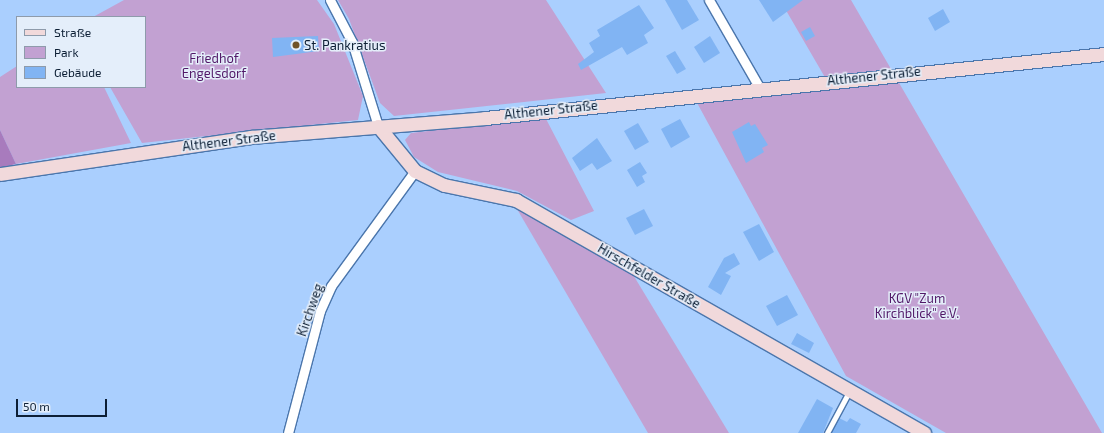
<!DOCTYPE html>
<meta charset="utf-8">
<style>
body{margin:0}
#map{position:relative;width:1104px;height:433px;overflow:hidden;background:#aacffe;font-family:"Exo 2",sans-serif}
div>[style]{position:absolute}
.green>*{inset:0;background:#c2a1d2}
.forest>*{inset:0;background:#a87bbd}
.building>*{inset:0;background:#81b4f3}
.roads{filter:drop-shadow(1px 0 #4b76ac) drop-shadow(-1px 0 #4b76ac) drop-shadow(0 1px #4b76ac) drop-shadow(0 -1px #4b76ac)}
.lane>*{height:4.5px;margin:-2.25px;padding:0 2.25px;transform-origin:2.25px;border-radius:2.25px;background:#fff}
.street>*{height:9px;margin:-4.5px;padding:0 4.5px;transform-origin:4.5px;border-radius:4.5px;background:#fff}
.secondary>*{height:13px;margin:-6.5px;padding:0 6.5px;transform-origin:6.5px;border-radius:6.5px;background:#f1d9db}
.dots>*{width:11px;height:11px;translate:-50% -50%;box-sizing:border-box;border:2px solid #e4eefa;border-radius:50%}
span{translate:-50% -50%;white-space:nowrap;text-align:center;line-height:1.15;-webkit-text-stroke:3px #e4eefa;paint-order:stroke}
.poi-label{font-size:13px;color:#0d1f35}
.left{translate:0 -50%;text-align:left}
.park-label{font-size:13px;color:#511868}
.street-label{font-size:13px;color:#0d1f35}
.legend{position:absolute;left:16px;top:16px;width:130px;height:72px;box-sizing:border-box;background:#e4eefa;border:1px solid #8e9bab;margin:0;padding:5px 7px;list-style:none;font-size:12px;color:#0d1f35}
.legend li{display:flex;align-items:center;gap:8px;height:20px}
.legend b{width:20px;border:1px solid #8e9bab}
.scale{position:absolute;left:16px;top:399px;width:91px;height:18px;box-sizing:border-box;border:2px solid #0d1f35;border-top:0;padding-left:5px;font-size:12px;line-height:14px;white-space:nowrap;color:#0d1f35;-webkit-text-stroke:3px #e4eefa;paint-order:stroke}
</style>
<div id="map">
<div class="green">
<div style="clip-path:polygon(124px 0,317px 0,334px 24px,363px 96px,358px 120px,142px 143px,110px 87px,145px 87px,145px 17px,93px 17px)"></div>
<div style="clip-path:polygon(338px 0,546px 0,606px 93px,394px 116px,380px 103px,349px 19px)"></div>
<div style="clip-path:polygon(780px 0,851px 0,1102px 433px,946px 433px,846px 376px,696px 101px,830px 86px)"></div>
<div style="clip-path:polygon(17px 66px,17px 87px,104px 87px,131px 143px,16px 164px,0 130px,0 77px)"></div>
<div style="clip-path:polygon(545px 117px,594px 211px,571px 220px,517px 191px,438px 172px,414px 157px,405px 140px,411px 133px)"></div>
<div style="clip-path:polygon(517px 209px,632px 273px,729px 433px,648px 433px)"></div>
</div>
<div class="forest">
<div style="clip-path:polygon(0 130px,16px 164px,0 168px)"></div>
</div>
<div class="building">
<div style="clip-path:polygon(665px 0,687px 0,699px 20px,682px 30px)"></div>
<div style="clip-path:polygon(759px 0,803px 0,773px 22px)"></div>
<div style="clip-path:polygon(639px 5px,654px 28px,644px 35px,648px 43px,627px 55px,622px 47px,581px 70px,578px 64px,594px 52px,589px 43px,600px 36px,597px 30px)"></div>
<div style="clip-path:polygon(943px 9px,950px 22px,935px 31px,928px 18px)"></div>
<div style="clip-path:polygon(810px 27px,815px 36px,806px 41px,801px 32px)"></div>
<div style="clip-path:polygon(318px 36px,319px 51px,273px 57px,272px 38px)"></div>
<div style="clip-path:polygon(710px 36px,720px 53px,704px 63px,694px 47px)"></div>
<div style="clip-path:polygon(675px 51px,686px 69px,677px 74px,666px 56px)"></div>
<div style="clip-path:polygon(680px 119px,690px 137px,671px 148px,661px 129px)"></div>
<div style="clip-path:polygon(749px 122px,751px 126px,755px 124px,768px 145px,762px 148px,764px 152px,746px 163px,732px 132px)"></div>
<div style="clip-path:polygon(638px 123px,649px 142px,635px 150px,624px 131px)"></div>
<div style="clip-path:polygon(597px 138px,612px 161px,597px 170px,592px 163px,580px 171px,572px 158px)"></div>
<div style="clip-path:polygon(640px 162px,647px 173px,642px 176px,645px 182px,637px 187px,627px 170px)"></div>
<div style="clip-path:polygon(644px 209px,653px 226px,635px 235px,626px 218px)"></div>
<div style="clip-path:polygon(759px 224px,774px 252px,759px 261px,743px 232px)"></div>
<div style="clip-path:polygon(734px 253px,740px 264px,725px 273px,731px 276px,721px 295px,708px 287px,724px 258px)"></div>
<div style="clip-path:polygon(787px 295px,798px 315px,777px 326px,766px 306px)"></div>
<div style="clip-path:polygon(797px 333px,814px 343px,809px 353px,791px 344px)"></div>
<div style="clip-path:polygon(817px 399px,833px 408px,823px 433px,798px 433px)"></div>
<div style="clip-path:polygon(839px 418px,847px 422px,850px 418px,861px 424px,856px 433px,831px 433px)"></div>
</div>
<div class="roads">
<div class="lane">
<div style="left:827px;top:433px;width:47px;rotate:-61.8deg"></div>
</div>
<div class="street">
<div style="left:330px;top:0;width:47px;rotate:62.4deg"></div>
<div style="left:352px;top:42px;width:88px;rotate:72.8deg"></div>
<div style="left:709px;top:0;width:100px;rotate:60.1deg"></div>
<div style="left:288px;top:433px;width:126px;rotate:-75.3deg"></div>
<div style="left:320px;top:311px;width:27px;rotate:-66deg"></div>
<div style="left:331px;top:286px;width:142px;rotate:-53.9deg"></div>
</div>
<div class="secondary">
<div style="left:378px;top:126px;width:58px;rotate:50.6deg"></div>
<div style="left:415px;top:171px;width:32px;rotate:26deg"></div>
<div style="left:444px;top:185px;width:74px;rotate:11.8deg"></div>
<div style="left:516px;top:200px;width:470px;rotate:29.7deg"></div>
<div style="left:0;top:174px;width:254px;rotate:-8.4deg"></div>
<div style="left:251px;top:137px;width:235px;rotate:-4.6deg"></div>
<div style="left:485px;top:118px;width:622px;rotate:-5.9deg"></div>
</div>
</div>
<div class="dots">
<div style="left:296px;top:45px;background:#715327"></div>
</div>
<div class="poi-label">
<span class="left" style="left:304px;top:45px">St. Pankratius</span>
</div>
<div class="park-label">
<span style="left:214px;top:66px">Friedhof<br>Engelsdorf</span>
<span style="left:917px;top:306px">KGV "Zum<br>Kirchblick" e.V.</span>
</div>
<div class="street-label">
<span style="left:874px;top:76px;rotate:-6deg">Althener Straße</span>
<span style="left:551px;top:110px;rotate:-6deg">Althener Straße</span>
<span style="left:229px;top:141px;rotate:-7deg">Althener Straße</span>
<span style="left:649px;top:276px;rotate:30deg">Hirschfelder Straße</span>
<span style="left:310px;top:310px;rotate:-71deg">Kirchweg</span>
</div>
<ul class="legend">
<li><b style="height:5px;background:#f1d9db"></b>Straße</li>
<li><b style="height:11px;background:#c2a1d2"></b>Park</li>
<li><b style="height:11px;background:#81b4f3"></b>Gebäude</li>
</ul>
<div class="scale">50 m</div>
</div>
